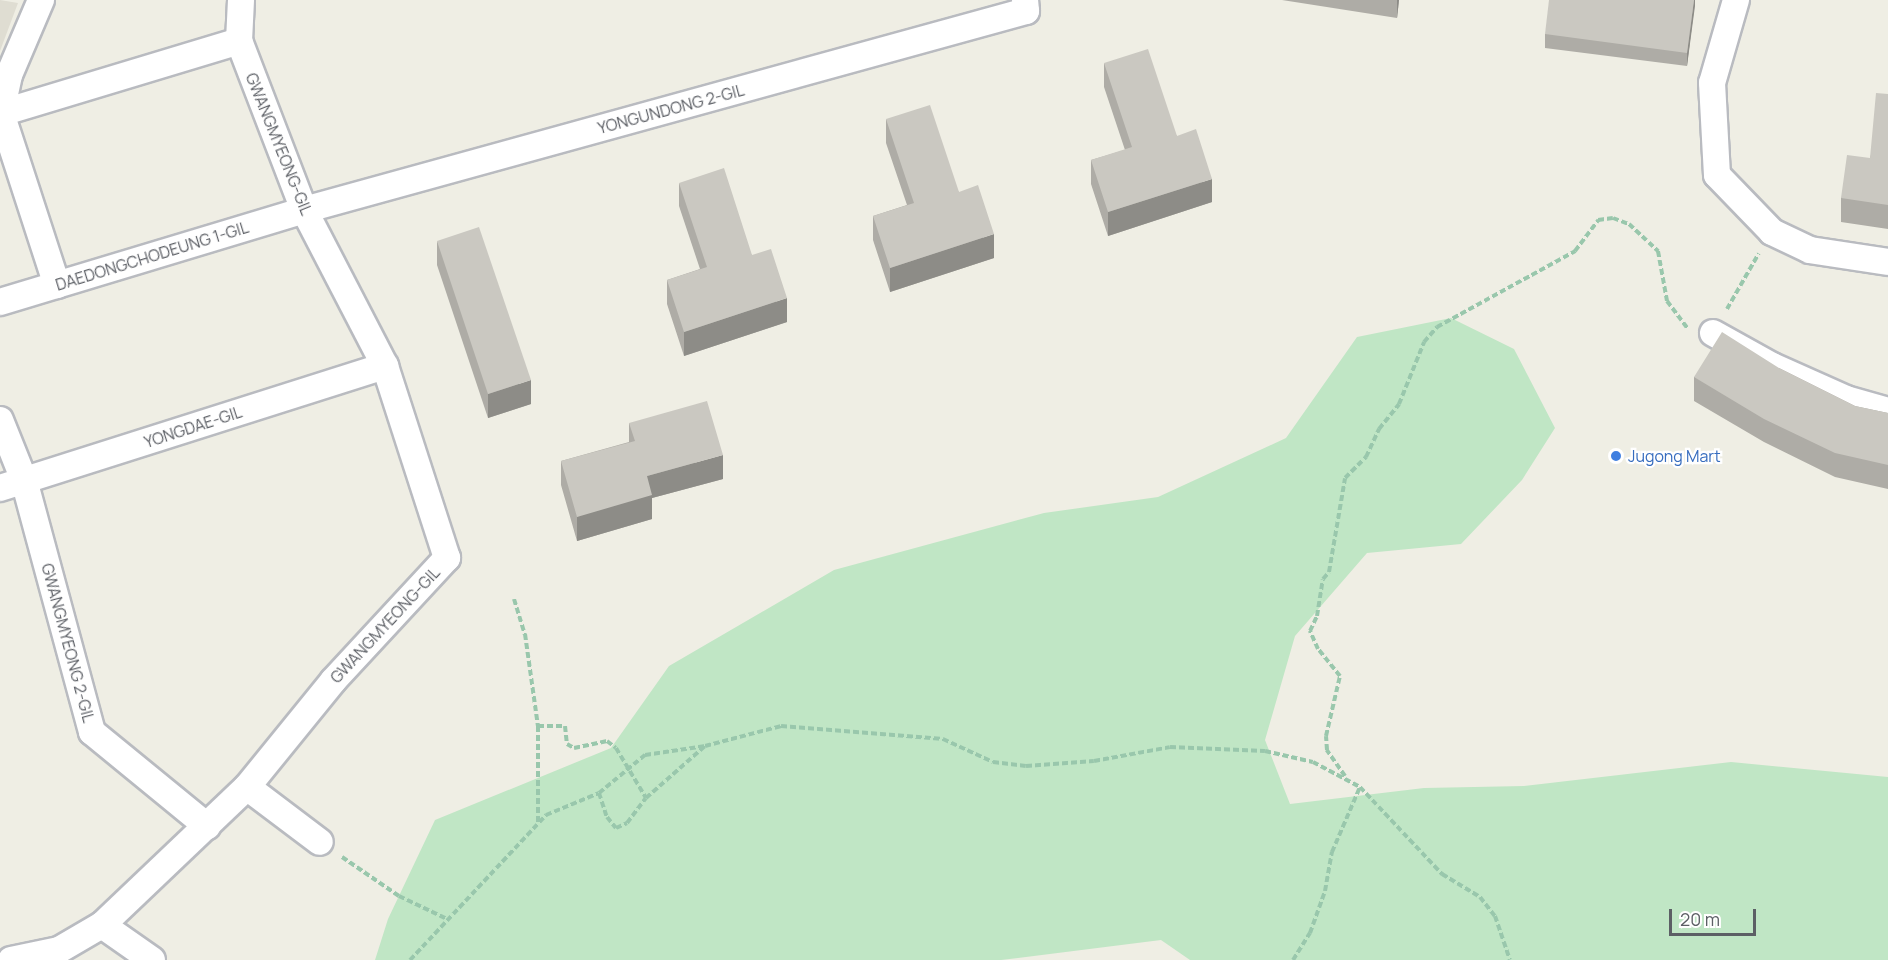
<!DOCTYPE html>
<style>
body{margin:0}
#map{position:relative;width:1888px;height:960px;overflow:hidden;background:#efeee4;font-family:Manrope,sans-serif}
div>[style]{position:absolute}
.education>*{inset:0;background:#dfddd2}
.green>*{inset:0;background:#c0e6c5}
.path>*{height:4px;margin-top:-2px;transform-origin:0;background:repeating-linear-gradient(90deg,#99c7ac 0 6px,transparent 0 9px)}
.roads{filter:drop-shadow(2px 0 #b9bbc0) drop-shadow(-2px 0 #b9bbc0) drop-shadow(0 2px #b9bbc0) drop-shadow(0 -2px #b9bbc0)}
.minor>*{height:26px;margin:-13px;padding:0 13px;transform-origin:13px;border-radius:13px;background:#fff}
.wall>*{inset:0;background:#aeaca6}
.shaded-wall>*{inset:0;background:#8d8c87}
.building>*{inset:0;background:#cac8c1}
.dots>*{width:16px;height:16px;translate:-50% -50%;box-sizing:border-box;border:3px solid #fff;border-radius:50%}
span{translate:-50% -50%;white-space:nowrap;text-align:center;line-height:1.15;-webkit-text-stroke:4.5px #fff;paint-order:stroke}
.street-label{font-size:16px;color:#5c5f65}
.shop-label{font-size:16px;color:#366cbe}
.left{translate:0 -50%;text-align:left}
.scale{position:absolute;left:1669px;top:909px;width:87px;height:27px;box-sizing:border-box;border:3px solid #5c5f65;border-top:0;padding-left:8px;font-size:18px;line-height:21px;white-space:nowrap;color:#5c5f65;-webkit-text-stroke:4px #fff;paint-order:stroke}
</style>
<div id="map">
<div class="education">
<div style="clip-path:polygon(0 0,18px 3px,0 51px)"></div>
</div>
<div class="green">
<div style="clip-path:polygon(1451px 318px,1514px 349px,1555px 428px,1522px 480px,1461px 544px,1367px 553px,1295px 636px,1265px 740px,1290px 804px,1424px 788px,1524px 786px,1731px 762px,1888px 777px,1888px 960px,1190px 960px,1161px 940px,1001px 960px,375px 960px,388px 919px,435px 820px,611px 748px,669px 666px,834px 570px,1044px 513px,1158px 497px,1286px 438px,1357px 337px)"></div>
</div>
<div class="path">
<div style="left:1727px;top:309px;width:64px;rotate:-60.3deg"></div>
<div style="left:514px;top:599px;width:37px;rotate:73deg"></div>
<div style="left:525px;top:634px;width:93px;rotate:82deg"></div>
<div style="left:538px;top:726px;width:96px;rotate:90deg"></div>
<div style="left:538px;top:726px;width:27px"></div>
<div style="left:565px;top:726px;width:18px;rotate:84deg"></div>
<div style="left:567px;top:744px;width:8px;rotate:30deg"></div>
<div style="left:574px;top:748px;width:34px;rotate:-12deg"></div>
<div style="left:607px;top:741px;width:11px;rotate:38deg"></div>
<div style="left:616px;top:748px;width:58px;rotate:59deg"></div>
<div style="left:1345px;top:776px;width:32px;rotate:-125deg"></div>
<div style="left:1327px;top:750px;width:14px;rotate:-94deg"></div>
<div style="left:1326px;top:736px;width:62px;rotate:-76.9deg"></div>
<div style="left:1340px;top:676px;width:35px;rotate:-129deg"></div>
<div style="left:1318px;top:649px;width:20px;rotate:-114deg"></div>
<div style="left:1310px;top:631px;width:17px;rotate:-65deg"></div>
<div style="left:1317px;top:616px;width:37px;rotate:-81deg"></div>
<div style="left:1323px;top:579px;width:9px;rotate:-49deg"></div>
<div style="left:1329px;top:572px;width:95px;rotate:-80.3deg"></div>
<div style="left:1345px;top:478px;width:30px;rotate:-45deg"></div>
<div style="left:1366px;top:457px;width:31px;rotate:-65deg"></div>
<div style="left:1379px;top:429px;width:32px;rotate:-51deg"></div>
<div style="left:1399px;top:404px;width:67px;rotate:-68deg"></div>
<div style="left:1424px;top:342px;width:20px;rotate:-49deg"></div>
<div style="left:1437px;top:327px;width:158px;rotate:-28.8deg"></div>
<div style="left:1575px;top:251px;width:39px;rotate:-53deg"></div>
<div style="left:1598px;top:220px;width:15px;rotate:-8deg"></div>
<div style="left:1613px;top:218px;width:17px;rotate:21deg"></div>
<div style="left:1629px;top:224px;width:40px;rotate:43deg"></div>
<div style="left:1658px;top:251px;width:51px;rotate:79.8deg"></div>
<div style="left:1667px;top:301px;width:35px;rotate:53deg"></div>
<div style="left:599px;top:793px;width:25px;rotate:72deg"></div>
<div style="left:607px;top:817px;width:14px;rotate:51deg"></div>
<div style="left:616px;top:828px;width:12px;rotate:-24deg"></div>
<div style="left:627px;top:823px;width:31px;rotate:-53deg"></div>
<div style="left:646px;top:798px;width:79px;rotate:-41.4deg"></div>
<div style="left:342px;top:857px;width:69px;rotate:34.4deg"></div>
<div style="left:399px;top:896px;width:53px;rotate:25.6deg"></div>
<div style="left:410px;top:960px;width:199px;rotate:-46.8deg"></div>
<div style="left:546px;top:815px;width:57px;rotate:-22.5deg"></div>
<div style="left:599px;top:793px;width:60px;rotate:-39.6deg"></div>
<div style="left:645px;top:755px;width:61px;rotate:-8.5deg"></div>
<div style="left:705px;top:746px;width:79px;rotate:-14.7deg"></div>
<div style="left:781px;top:726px;width:163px;rotate:4.6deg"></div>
<div style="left:943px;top:739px;width:55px;rotate:24.7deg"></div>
<div style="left:993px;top:762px;width:33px;rotate:7deg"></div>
<div style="left:1026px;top:766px;width:68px;rotate:-4.2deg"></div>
<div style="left:1094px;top:761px;width:77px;rotate:-10.4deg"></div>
<div style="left:1170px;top:747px;width:95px;rotate:2.4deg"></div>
<div style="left:1265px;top:751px;width:49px;rotate:12.9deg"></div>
<div style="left:1313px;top:762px;width:53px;rotate:28deg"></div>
<div style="left:1360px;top:787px;width:120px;rotate:46.7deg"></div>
<div style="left:1442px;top:874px;width:44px;rotate:31.2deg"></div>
<div style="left:1480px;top:897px;width:24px;rotate:52deg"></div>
<div style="left:1495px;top:916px;width:46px;rotate:71.2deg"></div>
<div style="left:1293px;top:960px;width:32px;rotate:-58deg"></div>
<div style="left:1310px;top:933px;width:45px;rotate:-70.3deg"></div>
<div style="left:1325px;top:891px;width:40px;rotate:-80deg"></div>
<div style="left:1332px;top:852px;width:71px;rotate:-66.7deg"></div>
</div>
<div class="roads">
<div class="minor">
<div style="left:41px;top:0;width:82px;rotate:113.1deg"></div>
<div style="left:9px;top:75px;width:39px;rotate:102deg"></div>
<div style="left:1px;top:113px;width:181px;rotate:72deg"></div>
<div style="left:1736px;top:0;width:86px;rotate:106.1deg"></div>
<div style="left:1712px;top:83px;width:92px;rotate:86.9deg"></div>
<div style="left:1717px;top:175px;width:79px;rotate:46deg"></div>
<div style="left:1772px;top:232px;width:42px;rotate:25.3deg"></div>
<div style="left:1810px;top:250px;width:79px;rotate:8.7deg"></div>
<div style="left:1px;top:113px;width:249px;rotate:-16.8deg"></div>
<div style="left:0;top:302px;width:318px;rotate:-16.8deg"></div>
<div style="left:304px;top:210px;width:749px;rotate:-15.41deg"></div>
<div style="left:1026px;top:11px;width:11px;rotate:-95deg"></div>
<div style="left:1713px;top:333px;width:68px;rotate:29.2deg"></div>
<div style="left:1772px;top:366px;width:81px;rotate:24deg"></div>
<div style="left:1846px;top:399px;width:44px;rotate:15.9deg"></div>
<div style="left:0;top:420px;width:65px;rotate:68.2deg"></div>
<div style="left:24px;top:480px;width:261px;rotate:74.9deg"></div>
<div style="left:92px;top:732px;width:149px;rotate:39.3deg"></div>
<div style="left:0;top:488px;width:404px;rotate:-17.6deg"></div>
<div style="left:247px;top:787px;width:91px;rotate:37deg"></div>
<div style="left:102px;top:925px;width:61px;rotate:35deg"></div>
<div style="left:11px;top:960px;width:49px;rotate:-11.8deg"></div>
<div style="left:59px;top:950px;width:50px;rotate:-30.2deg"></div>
<div style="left:102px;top:925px;width:200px;rotate:-43.6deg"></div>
<div style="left:247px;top:787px;width:136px;rotate:-50.9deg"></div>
<div style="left:333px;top:681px;width:168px;rotate:-47.2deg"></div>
<div style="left:447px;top:558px;width:202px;rotate:-107.9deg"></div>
<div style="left:385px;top:366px;width:176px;rotate:-117.4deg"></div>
<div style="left:304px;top:210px;width:181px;rotate:-111deg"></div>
<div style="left:239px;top:41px;width:41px;rotate:-87.2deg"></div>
</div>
</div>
<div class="wall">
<div style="clip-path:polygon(1282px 0,1399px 0,1397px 18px)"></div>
<div style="clip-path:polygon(1695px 0,1687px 66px,1545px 48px,1545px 34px)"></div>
<div style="clip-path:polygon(1104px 63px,1177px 136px,1212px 202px,1108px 236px,1091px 184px,1091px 160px,1125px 150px,1104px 87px)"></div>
<div style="clip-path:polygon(1888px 94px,1888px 229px,1841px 222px,1841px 198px,1870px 158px)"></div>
<div style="clip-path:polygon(886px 119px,959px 192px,994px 258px,890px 292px,873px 240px,873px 216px,907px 205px,886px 143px)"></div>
<div style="clip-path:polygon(679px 183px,752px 255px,787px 322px,684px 356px,667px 304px,667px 280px,700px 269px,679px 206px)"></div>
<div style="clip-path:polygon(437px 241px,531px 404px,488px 418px,437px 265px)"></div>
<div style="clip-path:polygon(1779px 368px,1855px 406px,1888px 413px,1888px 489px,1835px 477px,1764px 442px,1694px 401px,1694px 377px)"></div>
<div style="clip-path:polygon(629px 423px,723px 479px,652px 498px,652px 519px,577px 541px,561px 485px,561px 461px,629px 442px)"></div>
</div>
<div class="shaded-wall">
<div style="clip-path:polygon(1397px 0,1399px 0,1397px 18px)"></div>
<div style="clip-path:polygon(1694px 0,1695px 0,1695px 6px,1687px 66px,1687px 53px)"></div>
<div style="clip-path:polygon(1212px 179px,1212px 202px,1108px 236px,1108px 212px)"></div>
<div style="clip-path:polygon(994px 234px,994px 258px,890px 292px,890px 268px)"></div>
<div style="clip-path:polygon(787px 298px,787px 322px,684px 356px,684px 332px)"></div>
<div style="clip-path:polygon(531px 380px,531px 404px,488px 418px,488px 394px)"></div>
<div style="clip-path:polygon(723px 455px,723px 479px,652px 498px,652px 519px,577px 541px,577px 517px,647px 476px)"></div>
</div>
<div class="building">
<div style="clip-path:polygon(1549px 0,1694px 0,1687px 53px,1545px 34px)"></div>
<div style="clip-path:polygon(1148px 49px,1177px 136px,1196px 129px,1212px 179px,1108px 212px,1091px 160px,1132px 147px,1104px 63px)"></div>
<div style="clip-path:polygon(1876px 93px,1888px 94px,1888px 205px,1841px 198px,1847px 155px,1870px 158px)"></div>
<div style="clip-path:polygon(930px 105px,959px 192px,978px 185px,994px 234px,890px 268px,873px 216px,914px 203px,886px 119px)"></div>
<div style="clip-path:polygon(724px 168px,752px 255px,771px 249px,787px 298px,684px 332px,667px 280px,707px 267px,679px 183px)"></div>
<div style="clip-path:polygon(479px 227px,531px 380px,488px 394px,437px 241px)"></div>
<div style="clip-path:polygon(1722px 332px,1779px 368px,1855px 406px,1888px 413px,1888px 465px,1835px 453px,1764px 419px,1694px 377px)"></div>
<div style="clip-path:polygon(707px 401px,723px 455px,647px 476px,652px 495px,577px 517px,561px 461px,635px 441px,629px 423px)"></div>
</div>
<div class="dots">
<div style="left:1616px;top:456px;background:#3f7fe0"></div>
</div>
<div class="street-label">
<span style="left:671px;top:109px;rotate:-15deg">YONGUNDONG 2-GIL</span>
<span style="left:279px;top:144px;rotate:68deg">GWANGMYEONG-GIL</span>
<span style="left:152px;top:256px;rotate:-17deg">DAEDONGCHODEUNG 1-GIL</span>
<span style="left:193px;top:427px;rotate:-18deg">YONGDAE-GIL</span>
<span style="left:385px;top:625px;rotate:-47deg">GWANGMYEONG-GIL</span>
<span style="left:68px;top:643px;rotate:75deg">GWANGMYEONG 2-GIL</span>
</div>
<div class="shop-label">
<span class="left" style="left:1628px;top:456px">Jugong Mart</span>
</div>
<div class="scale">20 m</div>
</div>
